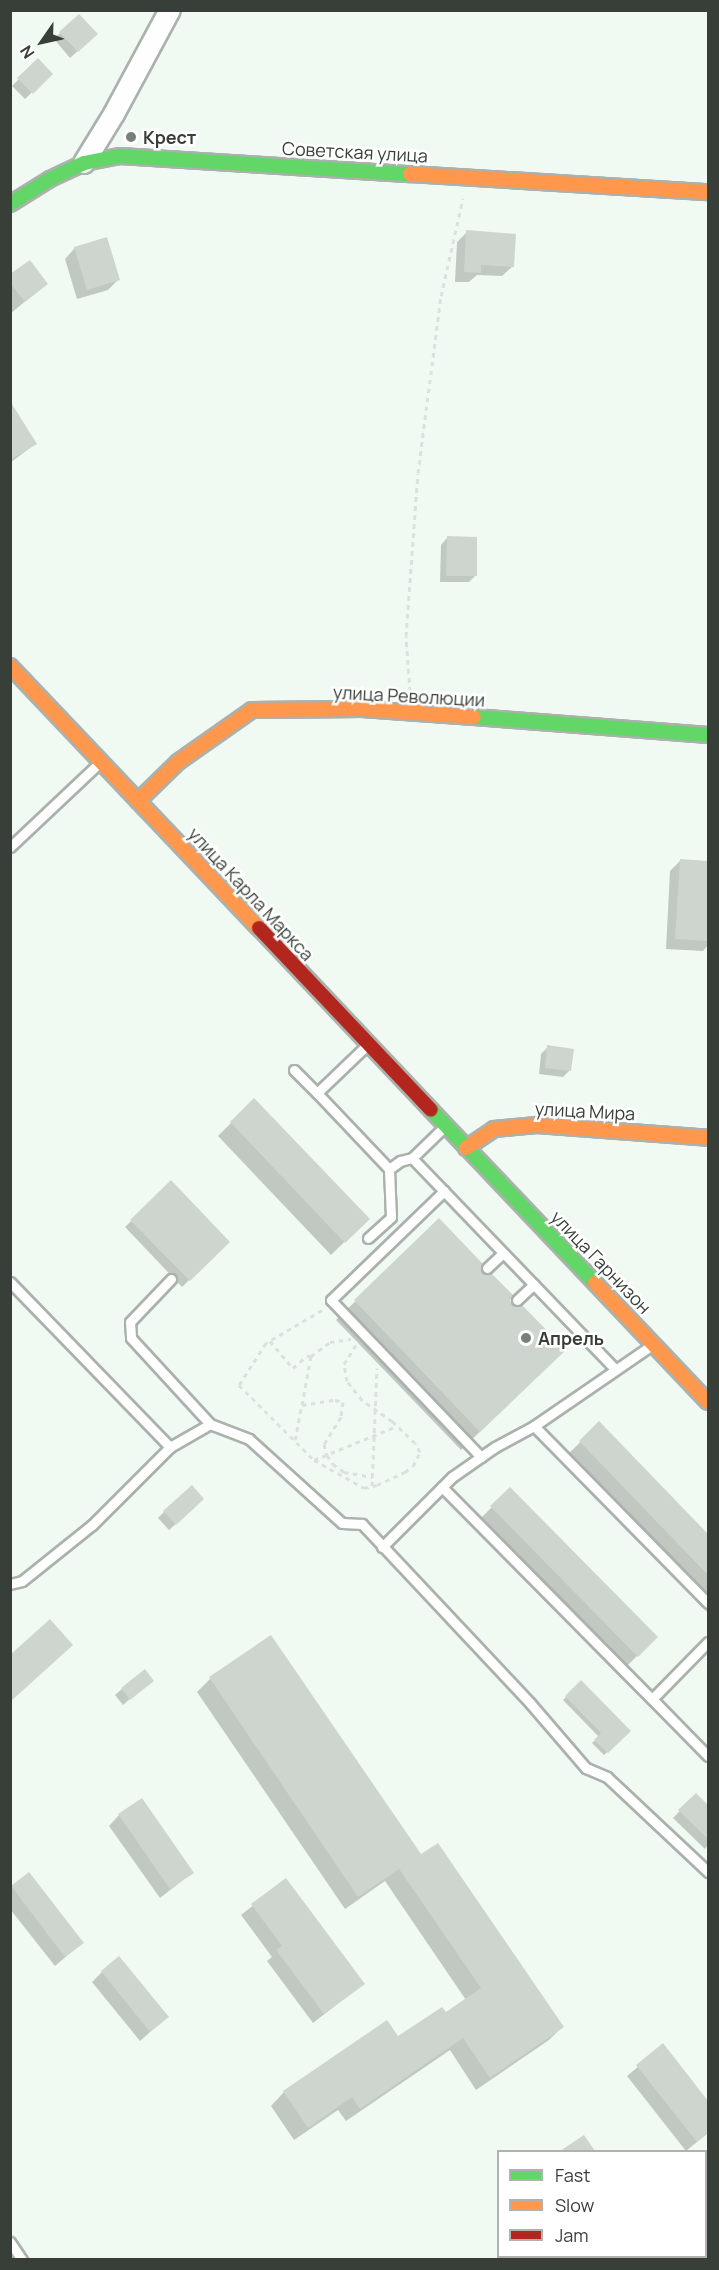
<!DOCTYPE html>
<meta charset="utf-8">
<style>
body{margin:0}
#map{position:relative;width:719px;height:2270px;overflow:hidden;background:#f0faf2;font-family:Manrope,sans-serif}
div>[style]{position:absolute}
.shadow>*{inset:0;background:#0003}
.building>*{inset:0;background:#ced4ce}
.path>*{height:3px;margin-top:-1.5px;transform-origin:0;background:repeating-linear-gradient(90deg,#dee0de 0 4.5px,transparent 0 9px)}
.roads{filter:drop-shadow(2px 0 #abb1ac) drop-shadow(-2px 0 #abb1ac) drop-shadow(0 2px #abb1ac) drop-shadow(0 -2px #abb1ac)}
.lane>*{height:9px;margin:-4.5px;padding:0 4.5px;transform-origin:4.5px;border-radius:4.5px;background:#fdfefd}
.street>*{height:20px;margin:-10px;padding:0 10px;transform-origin:10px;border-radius:10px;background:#fdfefd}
.fast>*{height:14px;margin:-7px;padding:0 7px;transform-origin:7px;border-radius:7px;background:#63d668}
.slow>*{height:14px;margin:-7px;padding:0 7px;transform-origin:7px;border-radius:7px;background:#ff974d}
.jam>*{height:14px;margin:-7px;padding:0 7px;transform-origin:7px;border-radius:7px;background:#b3261e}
.dots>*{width:16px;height:16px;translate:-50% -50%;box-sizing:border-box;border:3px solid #fff;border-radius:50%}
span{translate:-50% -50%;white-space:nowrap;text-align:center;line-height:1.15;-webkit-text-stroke:5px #fff;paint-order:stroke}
.poi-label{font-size:18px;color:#383f39;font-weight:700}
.left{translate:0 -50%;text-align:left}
.street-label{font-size:18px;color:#383f39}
.frame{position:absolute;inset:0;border:12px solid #383f39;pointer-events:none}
.legend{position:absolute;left:497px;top:2150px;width:210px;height:108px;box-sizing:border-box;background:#fff;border:2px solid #afb2b0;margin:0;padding:8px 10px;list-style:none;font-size:18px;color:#383f39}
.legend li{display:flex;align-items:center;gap:12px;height:30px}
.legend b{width:30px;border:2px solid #afb2b0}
.north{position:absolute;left:12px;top:12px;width:60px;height:60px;-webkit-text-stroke:4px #fff;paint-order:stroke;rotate:236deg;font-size:16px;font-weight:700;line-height:24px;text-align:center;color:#383f39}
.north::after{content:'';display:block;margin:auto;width:21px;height:27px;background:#383f39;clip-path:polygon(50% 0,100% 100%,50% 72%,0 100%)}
</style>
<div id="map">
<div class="shadow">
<div style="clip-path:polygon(60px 33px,89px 41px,70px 58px,54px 39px)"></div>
<div style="clip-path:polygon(38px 60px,51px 74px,25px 99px,12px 86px)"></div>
<div style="clip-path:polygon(467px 232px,513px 266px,502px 276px,477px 275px,469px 282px,455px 282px,457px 242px)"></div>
<div style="clip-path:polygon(75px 248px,118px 280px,108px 290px,77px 299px,65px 259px)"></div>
<div style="clip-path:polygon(10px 276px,46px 284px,10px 314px)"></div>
<div style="clip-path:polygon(10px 404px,35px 444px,10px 463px)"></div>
<div style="clip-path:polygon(447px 538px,475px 576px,469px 582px,440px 582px,441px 545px)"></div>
<div style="clip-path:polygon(680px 861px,708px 862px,708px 945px,703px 951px,666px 949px,670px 871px)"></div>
<div style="clip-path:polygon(548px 1047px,570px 1070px,563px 1077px,539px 1074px,541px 1054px)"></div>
<div style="clip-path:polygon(254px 1100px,368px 1219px,331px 1255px,218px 1136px)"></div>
<div style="clip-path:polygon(171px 1182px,228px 1242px,182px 1287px,125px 1227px)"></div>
<div style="clip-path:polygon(439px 1220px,481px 1274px,509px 1301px,545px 1369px,461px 1450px,336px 1320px)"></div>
<div style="clip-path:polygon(599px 1424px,708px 1536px,708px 1613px,561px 1461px)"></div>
<div style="clip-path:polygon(510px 1489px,656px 1637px,618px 1675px,473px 1526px)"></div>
<div style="clip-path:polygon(196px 1506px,169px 1530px,158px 1518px,164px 1512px)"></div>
<div style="clip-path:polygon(271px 1637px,420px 1856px,562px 2027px,549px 2040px,476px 2090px,450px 2050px,346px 2121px,338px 2110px,294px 2140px,271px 2106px,284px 2092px,387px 2022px,398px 2038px,445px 2014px,466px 2000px,385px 1881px,345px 1909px,197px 1692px,210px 1679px)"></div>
<div style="clip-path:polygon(581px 1682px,629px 1731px,604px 1755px,592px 1743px,599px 1737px,563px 1700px)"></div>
<div style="clip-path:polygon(147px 1684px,123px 1705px,115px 1695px,122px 1689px)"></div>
<div style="clip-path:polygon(696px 1795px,708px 1807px,708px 1845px,705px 1849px,673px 1818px)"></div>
<div style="clip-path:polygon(119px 1815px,192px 1873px,160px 1898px,109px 1826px)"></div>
<div style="clip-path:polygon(29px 1874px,82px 1943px,55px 1966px,10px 1909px,10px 1889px)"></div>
<div style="clip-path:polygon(286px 1880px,363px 1984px,313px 2023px,267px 1961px,272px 1957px,241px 1915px)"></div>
<div style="clip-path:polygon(102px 1972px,167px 2017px,140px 2041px,92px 1982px)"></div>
<div style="clip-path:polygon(663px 2046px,708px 2103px,708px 2133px,686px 2151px,627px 2076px)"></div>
<div style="clip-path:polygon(536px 2256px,608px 2256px,604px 2260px,538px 2260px)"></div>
</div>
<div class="building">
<div style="clip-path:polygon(79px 14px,98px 34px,78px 52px,59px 32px)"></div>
<div style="clip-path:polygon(38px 58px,53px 74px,33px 94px,17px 78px)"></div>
<div style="clip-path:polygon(466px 230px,516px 234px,514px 267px,481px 265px,481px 273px,464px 272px)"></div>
<div style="clip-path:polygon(107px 237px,120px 280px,87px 290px,74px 247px)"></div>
<div style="clip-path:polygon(30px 260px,48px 284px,25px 302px,10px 283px,10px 274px)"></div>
<div style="clip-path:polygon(10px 401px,37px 444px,10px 460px)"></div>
<div style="clip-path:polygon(447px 536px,477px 537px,477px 576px,446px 576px)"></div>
<div style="clip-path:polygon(680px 859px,708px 861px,708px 941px,675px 939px)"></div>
<div style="clip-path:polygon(547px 1045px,574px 1049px,571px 1071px,545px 1068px)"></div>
<div style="clip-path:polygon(254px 1098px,370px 1219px,345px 1243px,230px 1122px)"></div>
<div style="clip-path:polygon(171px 1180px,230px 1242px,190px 1281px,130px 1220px)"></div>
<div style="clip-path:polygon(439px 1218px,482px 1263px,483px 1273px,491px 1273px,513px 1295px,510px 1301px,513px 1305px,522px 1305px,566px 1350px,480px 1432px,354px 1300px)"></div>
<div style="clip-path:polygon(599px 1421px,708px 1534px,708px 1575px,579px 1441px)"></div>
<div style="clip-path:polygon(192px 1485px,204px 1499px,176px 1525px,163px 1511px)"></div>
<div style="clip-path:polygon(510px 1487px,658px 1637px,638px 1657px,490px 1506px)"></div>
<div style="clip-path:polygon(50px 1619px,73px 1645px,10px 1702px,10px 1655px)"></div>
<div style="clip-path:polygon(271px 1635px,421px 1854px,438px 1843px,564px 2027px,490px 2078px,463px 2038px,360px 2109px,352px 2097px,308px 2128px,283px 2091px,387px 2020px,398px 2036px,442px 2007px,446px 2012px,481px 1988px,399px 1869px,358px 1897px,209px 1677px)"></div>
<div style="clip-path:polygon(145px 1669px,154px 1681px,130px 1700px,121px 1688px)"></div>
<div style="clip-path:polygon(581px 1680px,631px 1731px,608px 1753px,594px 1740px,601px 1733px,565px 1696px)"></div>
<div style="clip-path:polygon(696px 1793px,708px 1805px,708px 1839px,678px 1810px)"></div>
<div style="clip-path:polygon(142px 1798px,194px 1873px,170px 1889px,118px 1814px)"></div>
<div style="clip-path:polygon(29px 1872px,84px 1943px,65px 1957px,11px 1886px)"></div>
<div style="clip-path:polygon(286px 1878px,365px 1984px,324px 2014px,276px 1950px,282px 1946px,251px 1904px)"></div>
<div style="clip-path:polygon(119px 1956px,169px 2017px,150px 2032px,101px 1971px)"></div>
<div style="clip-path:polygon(663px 2043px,708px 2101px,708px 2132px,697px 2142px,636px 2065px)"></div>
<div style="clip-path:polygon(584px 2135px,595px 2151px,560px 2151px)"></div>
</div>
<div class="path">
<div style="left:410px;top:691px;width:55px;rotate:-94.2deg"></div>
<div style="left:406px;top:636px;width:163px;rotate:-85.8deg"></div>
<div style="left:418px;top:473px;width:178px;rotate:-82.6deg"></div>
<div style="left:441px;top:296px;width:100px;rotate:-77.3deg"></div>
<div style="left:322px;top:1310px;width:65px;rotate:149.5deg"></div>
<div style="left:266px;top:1343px;width:50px;rotate:122.7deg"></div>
<div style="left:239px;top:1385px;width:106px;rotate:45deg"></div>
<div style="left:314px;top:1460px;width:57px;rotate:29.2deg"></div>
<div style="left:364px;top:1488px;width:13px;rotate:-13deg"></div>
<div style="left:377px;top:1485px;width:31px;rotate:-25deg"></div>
<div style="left:405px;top:1472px;width:10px;rotate:-37deg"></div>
<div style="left:413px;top:1466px;width:16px;rotate:-63deg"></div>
<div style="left:420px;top:1452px;width:10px;rotate:-119deg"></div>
<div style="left:415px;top:1443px;width:32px;rotate:-136deg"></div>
<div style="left:392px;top:1421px;width:37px;rotate:-145deg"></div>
<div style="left:362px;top:1400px;width:24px;rotate:-128deg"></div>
<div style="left:347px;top:1381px;width:17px;rotate:-100deg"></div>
<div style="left:344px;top:1364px;width:25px;rotate:-58deg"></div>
<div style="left:270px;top:1341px;width:35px;rotate:50deg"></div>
<div style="left:293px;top:1368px;width:18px;rotate:-41deg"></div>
<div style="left:307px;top:1356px;width:4px"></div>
<div style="left:302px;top:1405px;width:50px;rotate:-79.6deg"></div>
<div style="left:311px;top:1356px;width:24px;rotate:-36deg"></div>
<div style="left:330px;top:1342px;width:21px;rotate:-8deg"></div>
<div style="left:295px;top:1440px;width:36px;rotate:-79deg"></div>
<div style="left:302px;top:1405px;width:33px;rotate:-9deg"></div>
<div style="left:335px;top:1400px;width:8px;rotate:14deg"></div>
<div style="left:343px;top:1402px;width:15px;rotate:98deg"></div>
<div style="left:341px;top:1417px;width:32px;rotate:122deg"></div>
<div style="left:324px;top:1444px;width:11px;rotate:75deg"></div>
<div style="left:327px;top:1455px;width:11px;rotate:56deg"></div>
<div style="left:333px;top:1464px;width:14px;rotate:36deg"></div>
<div style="left:344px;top:1472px;width:29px;rotate:10deg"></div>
<div style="left:314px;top:1460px;width:90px;rotate:-22.3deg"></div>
<div style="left:372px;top:1486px;width:118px;rotate:-87.6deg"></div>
</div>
<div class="roads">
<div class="lane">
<div style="left:10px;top:847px;width:121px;rotate:-43.3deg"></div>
<div style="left:366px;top:1046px;width:68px;rotate:136.2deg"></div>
<div style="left:317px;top:1093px;width:105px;rotate:46.5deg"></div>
<div style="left:389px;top:1169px;width:14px;rotate:-36deg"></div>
<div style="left:400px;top:1161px;width:12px;rotate:-14deg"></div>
<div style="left:294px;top:1070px;width:33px;rotate:45deg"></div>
<div style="left:443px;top:1128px;width:43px;rotate:135.9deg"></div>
<div style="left:412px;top:1158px;width:293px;rotate:46.1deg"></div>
<div style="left:444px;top:1191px;width:157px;rotate:136deg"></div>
<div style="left:331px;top:1300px;width:217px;rotate:46.3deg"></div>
<div style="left:368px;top:1238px;width:31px;rotate:-42deg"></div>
<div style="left:391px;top:1217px;width:48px;rotate:-92.4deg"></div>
<div style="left:487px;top:1268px;width:22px;rotate:-43deg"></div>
<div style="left:171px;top:1279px;width:59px;rotate:133.6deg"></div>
<div style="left:130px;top:1322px;width:16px;rotate:86deg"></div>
<div style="left:131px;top:1338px;width:117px;rotate:47.4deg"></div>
<div style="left:10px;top:1282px;width:230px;rotate:45.9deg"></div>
<div style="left:517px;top:1300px;width:23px;rotate:-43deg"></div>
<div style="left:649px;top:1347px;width:140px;rotate:145.5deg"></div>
<div style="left:534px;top:1426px;width:248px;rotate:45.5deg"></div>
<div style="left:442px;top:1487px;width:298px;rotate:45.3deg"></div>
<div style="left:652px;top:1699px;width:80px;rotate:-45.5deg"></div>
<div style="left:382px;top:1547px;width:99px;rotate:-45deg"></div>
<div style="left:452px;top:1477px;width:52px;rotate:-34.9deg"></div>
<div style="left:495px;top:1447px;width:44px;rotate:-28.3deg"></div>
<div style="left:10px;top:1584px;width:12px;rotate:-14deg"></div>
<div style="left:22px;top:1581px;width:90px;rotate:-38.7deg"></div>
<div style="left:92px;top:1525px;width:110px;rotate:-45deg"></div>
<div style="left:170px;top:1447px;width:46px;rotate:-29.9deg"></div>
<div style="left:210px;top:1424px;width:42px;rotate:21deg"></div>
<div style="left:249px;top:1439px;width:125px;rotate:42.1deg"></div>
<div style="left:342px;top:1523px;width:20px;rotate:3deg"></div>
<div style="left:362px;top:1524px;width:245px;rotate:46.8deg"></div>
<div style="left:530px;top:1703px;width:86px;rotate:49.3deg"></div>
<div style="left:586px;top:1768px;width:23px;rotate:23deg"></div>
<div style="left:607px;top:1777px;width:139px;rotate:43.2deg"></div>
<div style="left:652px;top:1699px;width:80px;rotate:45.5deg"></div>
<div style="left:10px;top:2242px;width:22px;rotate:56deg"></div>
</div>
<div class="street">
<div style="left:84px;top:163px;width:57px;rotate:-58.5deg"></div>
<div style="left:114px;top:114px;width:118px;rotate:-61.7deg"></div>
</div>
<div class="fast">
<div style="left:10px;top:204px;width:47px;rotate:-32deg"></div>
<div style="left:50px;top:179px;width:38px;rotate:-25deg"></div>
<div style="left:84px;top:163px;width:37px;rotate:-11deg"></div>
<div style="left:120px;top:156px;width:291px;rotate:3.6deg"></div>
<div style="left:474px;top:717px;width:235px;rotate:4.4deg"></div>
<div style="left:431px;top:1110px;width:238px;rotate:46.5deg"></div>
</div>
<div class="slow">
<div style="left:410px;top:174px;width:299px;rotate:3.5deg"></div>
<div style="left:10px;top:666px;width:361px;rotate:46.5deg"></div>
<div style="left:138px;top:801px;width:56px;rotate:-44.3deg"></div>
<div style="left:178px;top:762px;width:90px;rotate:-35.1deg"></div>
<div style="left:252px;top:710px;width:110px;rotate:-0.5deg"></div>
<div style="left:362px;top:709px;width:112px;rotate:4.1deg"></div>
<div style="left:466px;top:1148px;width:34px;rotate:-34deg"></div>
<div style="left:494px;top:1129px;width:43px;rotate:-5.3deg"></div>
<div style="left:537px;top:1125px;width:171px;rotate:4.3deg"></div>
<div style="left:595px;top:1283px;width:164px;rotate:46.5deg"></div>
</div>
<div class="jam">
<div style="left:259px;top:928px;width:250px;rotate:46.6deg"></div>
</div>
</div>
<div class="dots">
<div style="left:131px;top:137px;background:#78807a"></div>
<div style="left:526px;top:1338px;background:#78807a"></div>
</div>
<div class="poi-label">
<span class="left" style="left:143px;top:137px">Крест</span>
<span class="left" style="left:538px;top:1338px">Апрель</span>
</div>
<div class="street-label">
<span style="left:355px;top:152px;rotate:3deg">Советская улица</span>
<span style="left:409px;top:696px;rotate:3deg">улица Революции</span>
<span style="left:251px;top:894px;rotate:47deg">улица Карла Маркса</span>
<span style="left:585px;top:1111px;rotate:3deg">улица Мира</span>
<span style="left:601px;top:1262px;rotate:46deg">улица Гарнизон</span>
</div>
<div class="frame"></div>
<ul class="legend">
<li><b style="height:8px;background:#63d668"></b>Fast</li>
<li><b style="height:8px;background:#ff974d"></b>Slow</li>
<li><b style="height:8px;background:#b3261e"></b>Jam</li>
</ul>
<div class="north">N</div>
</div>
